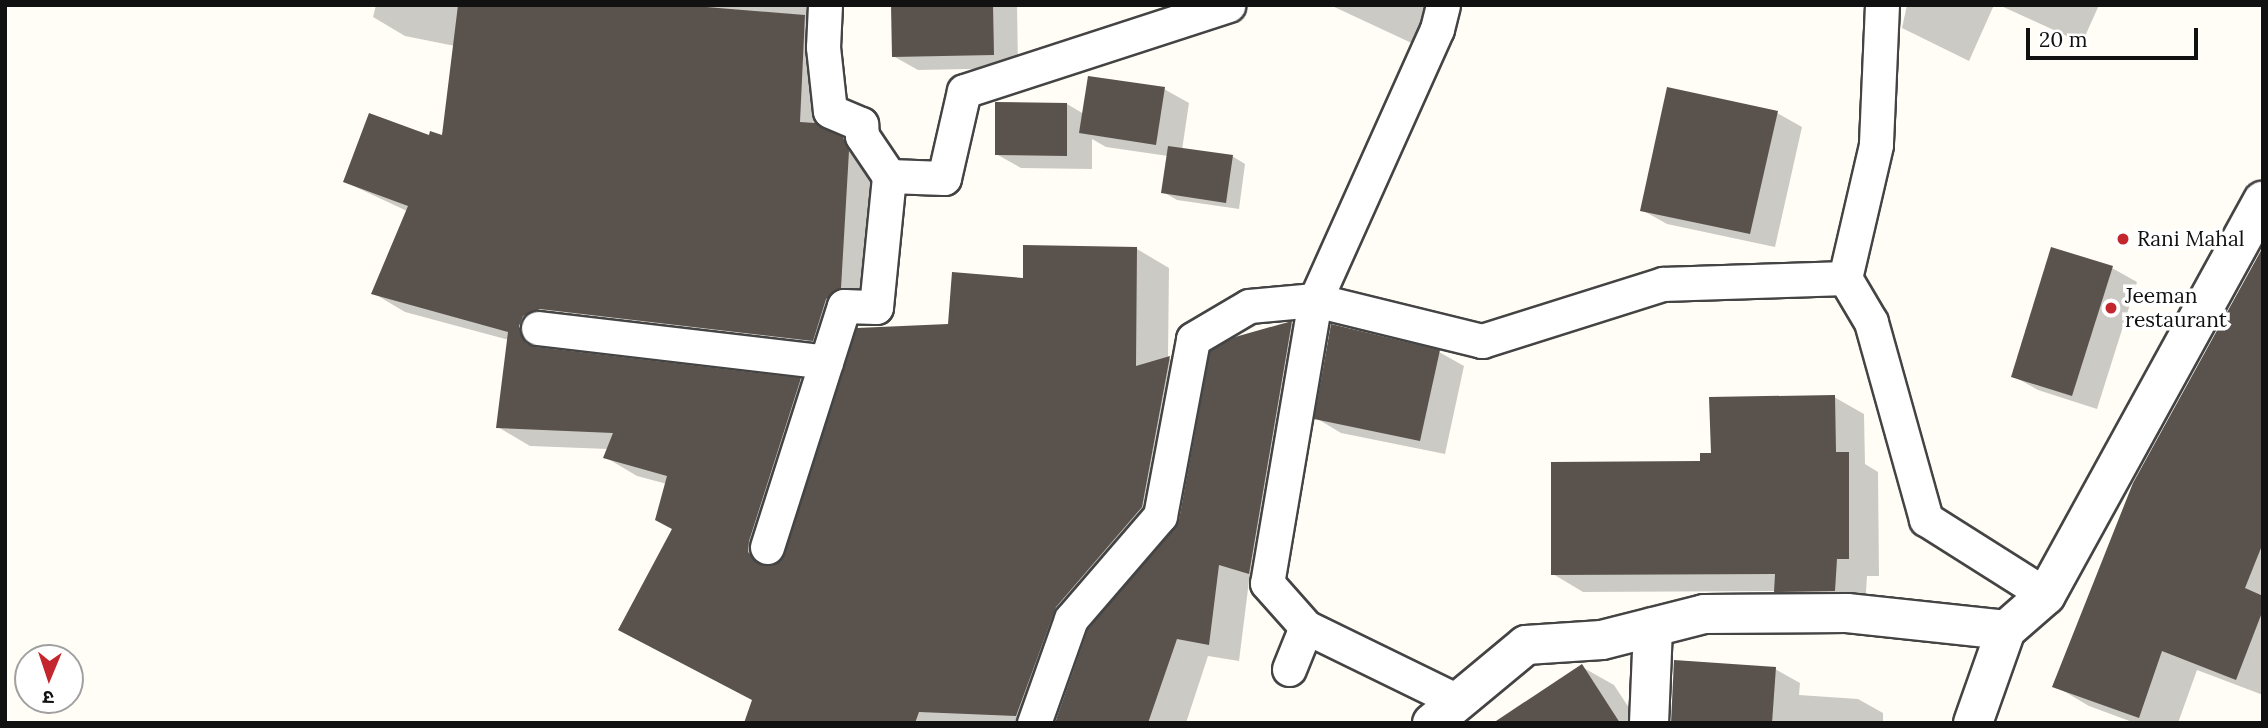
<!DOCTYPE html>
<meta charset="utf-8">
<style>
body{margin:0}
#map{position:relative;width:2268px;height:728px;overflow:hidden;background:#fffdf5;font-family:Lora,"Noto Sans Devanagari",serif}
div>[style]{position:absolute}
.shadow>*{inset:0;background:#0003}
.building>*{inset:0;background:#5a524d}
.roads{filter:drop-shadow(2px 0 #444) drop-shadow(-2px 0 #444) drop-shadow(0 2px #444) drop-shadow(0 -2px #444)}
.service>*{height:33px;margin:-16.5px;padding:0 16.5px;transform-origin:16.5px;border-radius:16.5px;background:#fff}
.minor>*{height:38px;margin:-19px;padding:0 19px;transform-origin:19px;border-radius:19px;background:#fff}
.dots>*{width:19px;height:19px;translate:-50% -50%;box-sizing:border-box;border:4px solid #fff;border-radius:50%}
span{translate:-50% -50%;white-space:nowrap;text-align:center;line-height:1.15;-webkit-text-stroke:7px #fff;paint-order:stroke}
.poi-label{font-size:21px;color:#111}
.left{translate:0 -50%;text-align:left}
.frame{position:absolute;inset:0;border:7px solid #111;pointer-events:none}
.north{position:absolute;left:14px;top:644px;width:70px;height:70px;box-sizing:border-box;background:#fff;border:2px solid #a0a0a0;border-radius:50%;rotate:182deg;font-size:19px;font-weight:700;line-height:28px;text-align:center;color:#111}
.north::after{content:'';display:block;margin:auto;width:24px;height:32px;background:#c4262e;clip-path:polygon(50% 0,100% 100%,50% 72%,0 100%)}
.scale{position:absolute;left:2026px;top:28px;width:172px;height:32px;box-sizing:border-box;border:4px solid #111;border-top:0;padding-left:9px;font-size:21px;line-height:24px;white-space:nowrap;color:#111;-webkit-text-stroke:5px #fff;paint-order:stroke}
</style>
<div id="map">
<div class="shadow">
<div style="clip-path:polygon(evenodd,376px 5px,842px 5px,833px 134px,875px 158px,858px 318px,845px 359px,574px 326px,555px 334px,552px 351px,800px 380px,832px 399px,781px 559px,950px 325px,1024px 280px,1137px 249px,1169px 268px,1168px 358px,1202px 376px,1173px 529px,1292px 323px,1322px 341px,1280px 590px,1249px 581px,1239px 661px,1208px 656px,1186px 723px,1056px 723px,1063px 694px,1052px 723px,746px 723px,753px 700px,674px 528px,667px 484px,637px 476px,605px 457px,608px 449px,530px 446px,498px 427px,509px 340px,405px 312px,373px 293px,407px 211px,345px 182px,443px 137px,455px 46px,405px 36px,373px 17px,376px 5px,1107px 604px,1109px 606px,1085px 635px,1088px 625px,1107px 604px)"></div>
<div style="clip-path:polygon(893px 5px,1017px 5px,1018px 68px,918px 70px,893px 56px)"></div>
<div style="clip-path:polygon(1330px 5px,1455px 5px,1433px 53px)"></div>
<div style="clip-path:polygon(1907px 5px,1994px 5px,1969px 61px,1902px 28px)"></div>
<div style="clip-path:polygon(1999px 5px,2099px 5px,2082px 43px)"></div>
<div style="clip-path:polygon(1164px 89px,1189px 103px,1182px 150px,1232px 156px,1245px 164px,1239px 209px,1177px 200px,1163px 192px,1168px 156px,1106px 147px,1092px 139px,1092px 169px,1021px 168px,996px 154px,1067px 104px,1084px 114px)"></div>
<div style="clip-path:polygon(1777px 113px,1802px 127px,1775px 247px,1667px 224px,1642px 210px)"></div>
<div style="clip-path:polygon(2263px 263px,2263px 695px,2197px 670px,2178px 723px,2135px 723px,2089px 706px,2055px 686px)"></div>
<div style="clip-path:polygon(2112px 268px,2137px 282px,2097px 409px,2038px 390px,2013px 376px)"></div>
<div style="clip-path:polygon(1439px 352px,1464px 366px,1445px 454px,1341px 433px,1316px 418px)"></div>
<div style="clip-path:polygon(1834px 397px,1864px 414px,1865px 464px,1878px 472px,1879px 576px,1867px 576px,1865px 608px,1806px 608px,1776px 591px,1583px 592px,1553px 574px,1712px 455px)"></div>
<div style="clip-path:polygon(1582px 667px,1614px 685px,1639px 723px,1496px 723px)"></div>
<div style="clip-path:polygon(1775px 669px,1800px 683px,1799px 695px,1858px 699px,1883px 713px,1883px 723px,1673px 723px)"></div>
</div>
<div class="building">
<div style="clip-path:polygon(458px 5px,682px 5px,805px 15px,800px 122px,815px 123px,843px 137px,849px 151px,841px 288px,826px 299px,813px 341px,540px 309px,523px 316px,519px 326px,526px 343px,536px 347px,801px 378px,749px 541px,748px 552px,761px 565px,772px 566px,785px 553px,857px 328px,948px 324px,952px 272px,1023px 278px,1023px 245px,1137px 247px,1136px 366px,1170px 356px,1142px 507px,1056px 607px,1016px 716px,919px 712px,915px 723px,744px 723px,752px 700px,618px 630px,672px 529px,655px 520px,667px 476px,603px 458px,613px 433px,496px 428px,508px 332px,371px 294px,408px 206px,343px 182px,369px 113px,429px 135px,430px 131px,442px 135px)"></div>
<div style="clip-path:polygon(891px 5px,993px 5px,994px 55px,892px 57px)"></div>
<div style="clip-path:polygon(1088px 76px,1165px 87px,1156px 145px,1079px 133px)"></div>
<div style="clip-path:polygon(1667px 87px,1778px 111px,1750px 234px,1640px 211px)"></div>
<div style="clip-path:polygon(995px 102px,1067px 103px,1067px 156px,995px 155px)"></div>
<div style="clip-path:polygon(1168px 146px,1233px 155px,1226px 203px,1161px 193px)"></div>
<div style="clip-path:polygon(2051px 247px,2113px 266px,2072px 396px,2011px 377px)"></div>
<div style="clip-path:polygon(2263px 247px,2263px 543px,2245px 588px,2263px 596px,2263px 610px,2236px 680px,2162px 651px,2139px 718px,2052px 687px,2133px 483px)"></div>
<div style="clip-path:polygon(1292px 321px,1249px 574px,1219px 565px,1209px 645px,1177px 639px,1148px 723px,1055px 723px,1088px 629px,1179px 520px,1210px 351px,1235px 337px)"></div>
<div style="clip-path:polygon(1331px 324px,1440px 350px,1420px 441px,1314px 419px)"></div>
<div style="clip-path:polygon(1835px 395px,1836px 452px,1849px 452px,1849px 559px,1837px 559px,1835px 591px,1774px 592px,1775px 574px,1551px 575px,1551px 462px,1700px 461px,1700px 453px,1711px 453px,1709px 397px)"></div>
<div style="clip-path:polygon(1674px 660px,1776px 667px,1772px 723px,1671px 723px)"></div>
<div style="clip-path:polygon(1582px 664px,1620px 723px,1493px 723px)"></div>
</div>
<div class="roads">
<div class="service">
<div style="left:825px;top:5px;width:42px;rotate:92.7deg"></div>
<div style="left:823px;top:47px;width:64px;rotate:83.8deg"></div>
<div style="left:830px;top:111px;width:34px;rotate:23deg"></div>
<div style="left:861px;top:124px;width:12px;rotate:85deg"></div>
<div style="left:862px;top:136px;width:48px;rotate:56deg"></div>
<div style="left:1443px;top:5px;width:25px;rotate:104deg"></div>
<div style="left:1437px;top:29px;width:297px;rotate:114.2deg"></div>
<div style="left:1315px;top:300px;width:287px;rotate:99.6deg"></div>
<div style="left:1267px;top:583px;width:59px;rotate:48.4deg"></div>
<div style="left:1306px;top:627px;width:167px;rotate:26deg"></div>
<div style="left:1882px;top:5px;width:140px;rotate:92.5deg"></div>
<div style="left:1876px;top:145px;width:137px;rotate:103.1deg"></div>
<div style="left:1845px;top:278px;width:51px;rotate:59.4deg"></div>
<div style="left:1871px;top:322px;width:205px;rotate:74.4deg"></div>
<div style="left:1926px;top:519px;width:142px;rotate:32.3deg"></div>
<div style="left:538px;top:328px;width:290px;rotate:6.7deg"></div>
<div style="left:767px;top:547px;width:253px;rotate:-72.3deg"></div>
<div style="left:844px;top:306px;width:32px;rotate:2deg"></div>
<div style="left:876px;top:307px;width:132px;rotate:-84.3deg"></div>
<div style="left:889px;top:176px;width:55px;rotate:2.1deg"></div>
<div style="left:944px;top:178px;width:89px;rotate:-77.1deg"></div>
<div style="left:964px;top:91px;width:278px;rotate:-18deg"></div>
<div style="left:1289px;top:669px;width:45px;rotate:-68deg"></div>
<div style="left:1034px;top:723px;width:110px;rotate:-70.4deg"></div>
<div style="left:1071px;top:619px;width:136px;rotate:-49.2deg"></div>
<div style="left:1160px;top:516px;width:180px;rotate:-79.4deg"></div>
<div style="left:1193px;top:339px;width:65px;rotate:-30.5deg"></div>
<div style="left:1249px;top:306px;width:66px;rotate:-5.2deg"></div>
<div style="left:1315px;top:300px;width:172px;rotate:13.8deg"></div>
<div style="left:1482px;top:341px;width:190px;rotate:-17.5deg"></div>
<div style="left:1663px;top:284px;width:182px;rotate:-1.9deg"></div>
</div>
<div class="minor">
<div style="left:1432px;top:723px;width:122px;rotate:-39.7deg"></div>
<div style="left:1526px;top:645px;width:76px;rotate:-3.8deg"></div>
<div style="left:1602px;top:640px;width:105px;rotate:-14.3deg"></div>
<div style="left:1704px;top:614px;width:143px;rotate:-0.4deg"></div>
<div style="left:1847px;top:613px;width:160px;rotate:6.1deg"></div>
<div style="left:1649px;top:723px;width:96px;rotate:-87.6deg"></div>
<div style="left:1973px;top:723px;width:99px;rotate:-70.5deg"></div>
<div style="left:2006px;top:630px;width:53px;rotate:-41.2deg"></div>
<div style="left:2046px;top:595px;width:450px;rotate:-61.2deg"></div>
</div>
</div>
<div class="dots">
<div style="left:2123px;top:239px;background:#c4262e"></div>
<div style="left:2111px;top:308px;background:#c4262e"></div>
</div>
<div class="poi-label">
<span class="left" style="left:2137px;top:239px">Rani Mahal</span>
<span class="left" style="left:2125px;top:308px">Jeeman<br>restaurant</span>
</div>
<div class="frame"></div>
<div class="north">उ</div>
<div class="scale">20 m</div>
</div>
